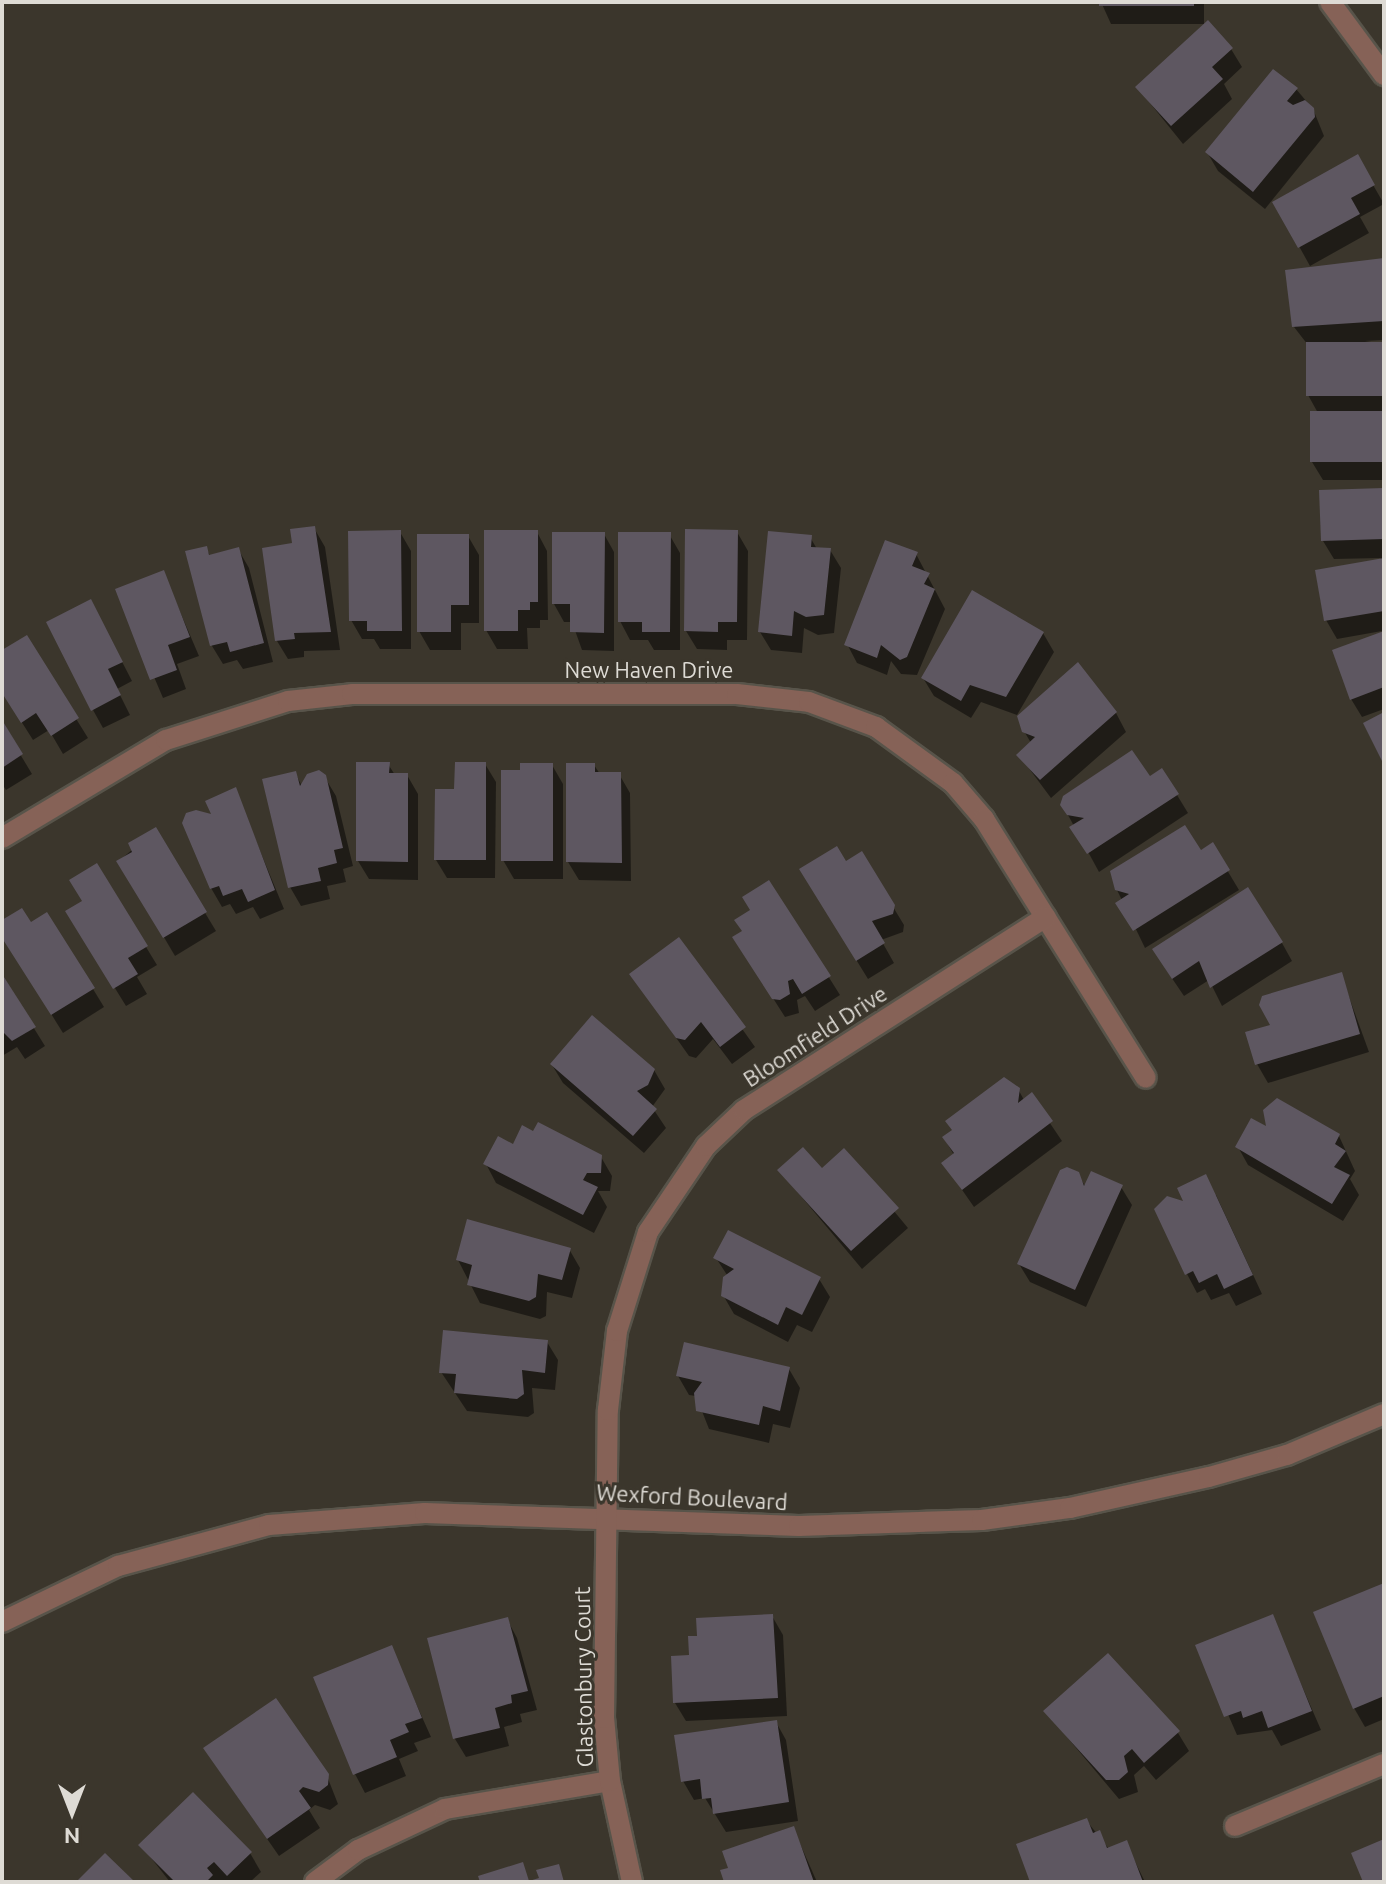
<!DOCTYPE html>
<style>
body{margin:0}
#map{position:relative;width:1386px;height:1884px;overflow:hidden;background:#3b362c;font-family:Ubuntu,sans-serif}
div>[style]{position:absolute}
.shadow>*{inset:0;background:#0007}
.building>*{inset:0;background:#5e5761}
.roads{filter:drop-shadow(2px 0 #58544a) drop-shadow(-2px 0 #58544a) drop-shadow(0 2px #58544a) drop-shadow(0 -2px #58544a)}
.minor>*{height:20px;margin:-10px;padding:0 10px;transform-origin:10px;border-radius:10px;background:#866257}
span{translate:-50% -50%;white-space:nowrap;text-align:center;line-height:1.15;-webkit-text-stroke:6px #3b362c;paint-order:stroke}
.street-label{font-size:22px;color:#dedbd5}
.frame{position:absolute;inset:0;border:4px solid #dedbd5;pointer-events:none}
.north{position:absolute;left:32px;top:1772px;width:80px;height:80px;-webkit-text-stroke:6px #3b362c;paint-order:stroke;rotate:180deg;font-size:22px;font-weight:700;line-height:32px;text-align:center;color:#dedbd5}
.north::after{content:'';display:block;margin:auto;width:28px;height:36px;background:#dedbd5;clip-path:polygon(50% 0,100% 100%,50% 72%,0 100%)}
</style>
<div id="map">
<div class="shadow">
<div style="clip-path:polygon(1101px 2px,1204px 2px,1204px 24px,1111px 24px)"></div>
<div style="clip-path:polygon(1231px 49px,1242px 67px,1224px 84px,1232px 99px,1183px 144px,1137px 87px)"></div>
<div style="clip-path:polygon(1296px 89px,1313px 109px,1324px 136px,1265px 209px,1218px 171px,1207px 152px)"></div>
<div style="clip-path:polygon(1357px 157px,1384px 204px,1360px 217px,1369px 233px,1310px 266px,1275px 203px)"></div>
<div style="clip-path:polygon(1384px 261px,1384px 340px,1365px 341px,1384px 344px,1384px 480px,1323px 480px,1312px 462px,1318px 413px,1308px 395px,1308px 345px,1294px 327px)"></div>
<div style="clip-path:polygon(1384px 490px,1384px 709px,1362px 717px,1351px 699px,1382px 631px,1337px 639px,1326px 620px,1381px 558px,1334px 559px,1323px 541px)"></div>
<div style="clip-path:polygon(314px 528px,325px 547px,340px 650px,304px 651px,304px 657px,288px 659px,277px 641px,264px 549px,294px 545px)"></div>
<div style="clip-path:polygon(400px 532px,411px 551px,411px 649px,380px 649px,374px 639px,362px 639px,351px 620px)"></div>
<div style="clip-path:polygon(537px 532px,547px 551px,548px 620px,540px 620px,540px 628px,527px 628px,528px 649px,497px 649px,486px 630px)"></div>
<div style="clip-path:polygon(737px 532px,748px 551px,747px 640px,727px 640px,727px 650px,697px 649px,686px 631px)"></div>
<div style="clip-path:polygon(604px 534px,614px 552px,614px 651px,582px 650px,572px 622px,564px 622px,554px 604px)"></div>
<div style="clip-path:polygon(669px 534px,680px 553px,680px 650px,654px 650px,648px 640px,630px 640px,620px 621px)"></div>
<div style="clip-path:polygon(468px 536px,479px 555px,479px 623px,461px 623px,461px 650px,430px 650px,419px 631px)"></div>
<div style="clip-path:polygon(810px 537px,817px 549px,830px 550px,841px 568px,834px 633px,818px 635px,804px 628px,802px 653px,771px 650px,760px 632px)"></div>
<div style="clip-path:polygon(206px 548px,210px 556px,238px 549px,249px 568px,273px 662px,243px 669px,237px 660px,223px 664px,212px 646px)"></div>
<div style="clip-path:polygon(916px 554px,945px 609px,917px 675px,901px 674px,891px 661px,887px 675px,857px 663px,847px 644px)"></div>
<div style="clip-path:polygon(163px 572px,199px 656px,177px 664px,186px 689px,163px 698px,117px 590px)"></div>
<div style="clip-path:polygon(101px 621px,132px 681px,117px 689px,130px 715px,103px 728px,93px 710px)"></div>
<div style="clip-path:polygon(1043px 633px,1054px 652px,1017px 715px,981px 702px,971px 718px,934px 696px,923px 678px)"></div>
<div style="clip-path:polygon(26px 638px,88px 738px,63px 754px,49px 730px,33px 740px,2px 691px,2px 652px)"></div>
<div style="clip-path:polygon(1116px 713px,1126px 732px,1051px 798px,1019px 755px,1031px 743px,1024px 731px)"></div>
<div style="clip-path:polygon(2px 724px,32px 774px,6px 790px,2px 784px)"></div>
<div style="clip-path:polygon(388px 764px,395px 775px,407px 775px,418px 794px,418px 880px,369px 879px,358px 861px)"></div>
<div style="clip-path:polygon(485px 764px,496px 782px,495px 878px,447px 878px,436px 860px)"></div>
<div style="clip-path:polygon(552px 765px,563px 784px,563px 879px,514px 879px,503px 860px,522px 772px)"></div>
<div style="clip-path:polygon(594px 765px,600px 774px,619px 774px,630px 793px,631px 881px,579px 880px,568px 862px)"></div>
<div style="clip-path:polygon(295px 773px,302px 786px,324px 776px,336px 796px,353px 866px,343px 869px,346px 882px,327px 886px,330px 899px,301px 906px,290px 887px)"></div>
<div style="clip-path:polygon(1149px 779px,1177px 795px,1188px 813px,1099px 872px,1062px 804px)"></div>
<div style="clip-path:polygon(235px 790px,284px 909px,260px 919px,253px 907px,236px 914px,230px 904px,222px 907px,211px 888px,215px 818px)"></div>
<div style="clip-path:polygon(155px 830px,216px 931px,175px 956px,119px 861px)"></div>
<div style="clip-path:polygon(1212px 845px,1239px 890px,1145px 948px,1117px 890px)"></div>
<div style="clip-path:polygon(861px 854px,904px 925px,903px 932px,881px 940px,894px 963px,868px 979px,812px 888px)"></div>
<div style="clip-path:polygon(769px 882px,840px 995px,815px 1011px,805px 996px,797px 1000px,799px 1013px,785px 1017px,746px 956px,744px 932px)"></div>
<div style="clip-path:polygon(2px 923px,30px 925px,93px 989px,104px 1007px,63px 1033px,2px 935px)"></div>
<div style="clip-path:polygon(79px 930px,146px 947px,157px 965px,137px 977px,147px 994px,126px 1006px)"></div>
<div style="clip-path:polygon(679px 940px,755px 1047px,732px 1064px,713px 1039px,696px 1058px,689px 1056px,631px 974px)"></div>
<div style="clip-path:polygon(1282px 943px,1292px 961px,1222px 1006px,1209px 980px,1184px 996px,1165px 968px)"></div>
<div style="clip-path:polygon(1341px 975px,1369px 1052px,1268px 1083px,1257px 1064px,1273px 1026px)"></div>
<div style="clip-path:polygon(2px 977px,45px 1046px,25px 1059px,17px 1047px,2px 1056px)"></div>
<div style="clip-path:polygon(552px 1065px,654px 1070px,665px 1089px,652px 1107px,666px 1128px,644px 1153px,563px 1083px)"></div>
<div style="clip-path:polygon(1018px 1089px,1024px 1100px,1031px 1095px,1062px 1141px,974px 1207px,944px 1164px,954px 1155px,944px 1138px)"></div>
<div style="clip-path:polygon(1269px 1130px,1339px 1136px,1355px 1171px,1350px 1179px,1359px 1195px,1343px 1221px,1248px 1165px,1238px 1147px)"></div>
<div style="clip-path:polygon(514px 1147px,601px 1157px,612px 1176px,610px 1191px,598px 1191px,607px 1207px,594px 1233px,496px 1183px,486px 1164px)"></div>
<div style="clip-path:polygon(844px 1151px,908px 1228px,862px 1269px,779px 1170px,822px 1171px)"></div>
<div style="clip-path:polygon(1077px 1174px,1086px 1187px,1121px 1187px,1132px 1205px,1086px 1307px,1030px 1282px,1019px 1264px)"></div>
<div style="clip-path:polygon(1216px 1195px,1262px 1294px,1236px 1306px,1229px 1293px,1211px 1300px,1205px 1289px,1197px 1293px,1187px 1274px,1187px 1205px)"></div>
<div style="clip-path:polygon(569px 1249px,580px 1268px,572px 1298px,547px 1292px,546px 1316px,540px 1319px,480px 1303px,458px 1260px)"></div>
<div style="clip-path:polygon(716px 1258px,819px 1279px,830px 1297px,812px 1332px,797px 1325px,788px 1342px,734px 1314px,723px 1295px,729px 1278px)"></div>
<div style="clip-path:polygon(547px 1342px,558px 1360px,555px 1390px,532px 1388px,534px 1413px,528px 1417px,467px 1411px,441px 1372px)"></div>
<div style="clip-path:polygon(789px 1369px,800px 1388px,790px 1428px,773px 1424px,769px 1443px,709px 1429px,696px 1396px,689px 1395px,678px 1376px)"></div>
<div style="clip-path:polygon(1384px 1585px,1384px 1719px,1365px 1727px,1354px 1708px)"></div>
<div style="clip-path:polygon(772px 1616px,783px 1635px,787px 1716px,686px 1721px,675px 1703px,691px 1657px)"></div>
<div style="clip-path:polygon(1272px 1617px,1321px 1730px,1281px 1746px,1272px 1730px,1237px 1735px,1198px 1646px)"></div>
<div style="clip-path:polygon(507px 1619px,517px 1638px,537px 1710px,520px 1714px,522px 1722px,504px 1727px,509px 1746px,466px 1757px,455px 1739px,429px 1639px)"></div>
<div style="clip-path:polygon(391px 1648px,431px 1737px,414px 1743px,418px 1751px,399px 1759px,406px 1776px,365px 1793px,355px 1774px)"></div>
<div style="clip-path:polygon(1046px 1712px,1178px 1733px,1189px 1751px,1156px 1780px,1144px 1766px,1134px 1775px,1138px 1792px,1119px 1799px)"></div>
<div style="clip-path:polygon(776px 1722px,786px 1740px,798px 1821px,726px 1832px,705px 1798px,694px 1800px,683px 1781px)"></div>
<div style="clip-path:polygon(217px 1767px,327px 1776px,338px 1804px,330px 1810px,315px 1805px,309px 1810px,320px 1828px,279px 1856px)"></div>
<div style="clip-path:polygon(1086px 1820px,1109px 1849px,1126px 1843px,1145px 1882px,1032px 1882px)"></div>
<div style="clip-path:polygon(793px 1828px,817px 1882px,726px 1882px,730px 1869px)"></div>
<div style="clip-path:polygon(141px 1845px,250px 1853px,261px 1872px,250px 1882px,170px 1882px)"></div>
</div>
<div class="building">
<div style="clip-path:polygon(1099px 2px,1194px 2px,1194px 6px,1099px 6px)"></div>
<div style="clip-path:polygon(1208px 20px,1233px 48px,1212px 67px,1223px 79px,1171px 126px,1135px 87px)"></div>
<div style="clip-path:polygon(1273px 69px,1298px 88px,1287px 101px,1293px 105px,1305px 100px,1314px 108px,1315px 117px,1253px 192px,1205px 152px)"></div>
<div style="clip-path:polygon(1358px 154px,1375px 185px,1351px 198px,1360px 214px,1298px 248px,1272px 202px)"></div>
<div style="clip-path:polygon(1384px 258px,1384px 321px,1292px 327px,1285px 270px)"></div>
<div style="clip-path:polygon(1306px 342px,1384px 342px,1384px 396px,1306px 396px)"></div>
<div style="clip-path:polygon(1310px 411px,1384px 411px,1384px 462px,1310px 462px)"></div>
<div style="clip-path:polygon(1384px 488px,1384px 539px,1321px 541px,1319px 490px)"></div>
<div style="clip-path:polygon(315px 526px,331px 632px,294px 633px,295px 639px,275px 641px,262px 548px,292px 543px,290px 529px)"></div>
<div style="clip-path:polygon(685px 529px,738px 530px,737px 622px,718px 622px,718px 632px,684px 631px)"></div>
<div style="clip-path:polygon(401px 530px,402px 631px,367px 631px,367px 621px,349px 621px,348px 531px)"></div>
<div style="clip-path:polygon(484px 530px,538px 530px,538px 602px,530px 602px,530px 610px,518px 610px,518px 631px,484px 631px)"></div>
<div style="clip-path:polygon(768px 531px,812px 535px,811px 547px,831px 548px,824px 615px,806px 617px,794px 611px,792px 636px,758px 632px)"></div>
<div style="clip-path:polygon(552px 532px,605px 532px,604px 633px,570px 632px,570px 604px,552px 604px)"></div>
<div style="clip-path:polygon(618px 532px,671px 532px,670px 632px,642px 632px,642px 622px,618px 622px)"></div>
<div style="clip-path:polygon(417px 534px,469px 534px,469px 605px,451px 605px,451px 632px,417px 632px)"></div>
<div style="clip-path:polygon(885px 540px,918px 552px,912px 566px,930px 573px,924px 584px,935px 589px,907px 657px,900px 660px,881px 645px,877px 658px,844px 645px)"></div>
<div style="clip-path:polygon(207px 546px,209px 555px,239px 547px,264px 643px,230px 652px,227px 642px,210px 646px,185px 551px)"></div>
<div style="clip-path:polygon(1384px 558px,1384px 611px,1324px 621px,1315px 570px)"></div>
<div style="clip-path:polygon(164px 570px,190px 637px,168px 645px,177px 670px,150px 680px,115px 589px)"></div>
<div style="clip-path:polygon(972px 590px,1044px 632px,1006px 697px,970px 685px,961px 701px,921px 678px)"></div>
<div style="clip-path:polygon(91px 599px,123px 662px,108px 669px,121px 695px,91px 711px,46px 622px)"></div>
<div style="clip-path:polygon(1384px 631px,1384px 687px,1350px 700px,1332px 650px)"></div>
<div style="clip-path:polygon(27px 635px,79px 718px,51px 736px,36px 713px,21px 723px,2px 693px,2px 650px)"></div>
<div style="clip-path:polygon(1078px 662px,1117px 712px,1040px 780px,1016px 755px,1035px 737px,1022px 732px,1017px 716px)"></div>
<div style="clip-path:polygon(1384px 712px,1384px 765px,1363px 723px)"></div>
<div style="clip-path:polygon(2px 720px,23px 754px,2px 768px)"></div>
<div style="clip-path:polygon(1132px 750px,1150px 776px,1162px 768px,1179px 794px,1087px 854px,1069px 827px,1084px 818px,1067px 815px,1060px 805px,1063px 796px)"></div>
<div style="clip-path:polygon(356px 762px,390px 762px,389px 773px,408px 773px,408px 862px,356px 861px)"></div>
<div style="clip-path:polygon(455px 762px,486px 762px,486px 860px,434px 860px,435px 789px,454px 789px)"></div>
<div style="clip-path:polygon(520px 763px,553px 763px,553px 861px,501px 861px,501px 770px,520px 770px)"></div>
<div style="clip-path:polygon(566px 763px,595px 763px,595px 772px,621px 772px,622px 863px,566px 862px)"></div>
<div style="clip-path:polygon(319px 770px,326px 775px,343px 848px,334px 850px,337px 863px,318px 868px,321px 881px,288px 888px,262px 779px,296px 771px,300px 786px,307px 774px)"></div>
<div style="clip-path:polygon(236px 787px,275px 890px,248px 902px,242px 889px,223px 896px,219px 886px,210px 889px,182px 823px,186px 813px,196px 810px,211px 814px,205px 801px)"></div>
<div style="clip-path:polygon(1185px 825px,1201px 850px,1213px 842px,1230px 870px,1133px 931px,1115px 903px,1129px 894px,1115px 890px,1110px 871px)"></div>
<div style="clip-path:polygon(156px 827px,207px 912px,163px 938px,116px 861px,132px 852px,128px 843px)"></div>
<div style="clip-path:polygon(837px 846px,846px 861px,862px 851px,895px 905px,893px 914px,872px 921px,885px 943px,856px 961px,799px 869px)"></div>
<div style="clip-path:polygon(97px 863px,148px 946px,128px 958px,138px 974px,113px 989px,65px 911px,82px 901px,69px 880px)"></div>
<div style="clip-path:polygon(769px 880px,831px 976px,802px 994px,793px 979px,788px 981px,790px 994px,780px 1000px,772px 999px,732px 937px,742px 931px,734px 920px,750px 910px,742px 897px)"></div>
<div style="clip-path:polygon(1248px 887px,1283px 942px,1210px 988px,1199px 961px,1172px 979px,1152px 949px)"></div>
<div style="clip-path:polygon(22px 908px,31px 922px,47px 912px,95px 988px,51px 1015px,2px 938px,2px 920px)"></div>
<div style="clip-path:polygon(679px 937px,746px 1027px,720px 1047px,701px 1022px,685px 1040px,676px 1038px,629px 974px)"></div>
<div style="clip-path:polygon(1342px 972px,1360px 1034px,1255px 1065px,1245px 1032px,1270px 1025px,1259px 1005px,1262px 996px)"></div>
<div style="clip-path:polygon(2px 974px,36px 1027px,12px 1041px,2px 1031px)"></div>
<div style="clip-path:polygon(592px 1015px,655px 1069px,648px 1085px,637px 1091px,657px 1109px,633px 1136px,550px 1064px)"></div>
<div style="clip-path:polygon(1004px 1077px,1020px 1088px,1018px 1103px,1032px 1092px,1053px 1121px,962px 1190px,941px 1163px,954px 1153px,942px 1137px,952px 1130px,945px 1121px)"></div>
<div style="clip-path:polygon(1277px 1098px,1340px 1134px,1335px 1144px,1346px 1151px,1334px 1167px,1350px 1175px,1332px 1204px,1235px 1147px,1251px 1118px,1266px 1126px,1263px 1110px)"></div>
<div style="clip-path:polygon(538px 1122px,602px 1155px,601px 1173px,587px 1173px,583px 1180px,598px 1187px,583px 1215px,483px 1164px,498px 1136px,513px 1144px,522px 1125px,533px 1131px)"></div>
<div style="clip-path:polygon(803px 1147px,822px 1168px,844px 1148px,899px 1208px,851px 1251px,777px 1170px)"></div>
<div style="clip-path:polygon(1067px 1167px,1079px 1172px,1084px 1186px,1091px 1171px,1123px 1185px,1075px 1290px,1017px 1264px,1060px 1170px)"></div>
<div style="clip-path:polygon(1206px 1174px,1253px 1275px,1224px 1289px,1217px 1274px,1199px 1283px,1193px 1271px,1185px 1275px,1154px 1209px,1167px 1196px,1183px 1201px,1177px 1188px)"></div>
<div style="clip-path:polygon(467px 1219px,571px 1248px,562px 1280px,538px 1274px,536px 1297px,529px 1301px,467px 1285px,472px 1265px,456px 1260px)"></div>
<div style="clip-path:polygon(728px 1230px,821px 1277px,802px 1315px,786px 1307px,778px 1325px,721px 1296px,723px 1277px,734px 1269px,713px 1258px)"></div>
<div style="clip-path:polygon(443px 1330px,548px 1340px,545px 1373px,522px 1370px,524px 1394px,517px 1399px,454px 1393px,456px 1374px,439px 1373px)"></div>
<div style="clip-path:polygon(684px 1342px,790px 1367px,780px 1411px,763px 1406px,759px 1425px,696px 1411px,694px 1393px,702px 1382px,676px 1376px)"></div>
<div style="clip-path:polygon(1384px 1583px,1384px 1696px,1353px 1709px,1313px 1612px)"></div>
<div style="clip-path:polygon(773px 1614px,778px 1698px,673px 1703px,671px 1656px,689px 1655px,688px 1636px,697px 1636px,696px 1618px)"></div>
<div style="clip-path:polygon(1273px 1614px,1312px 1711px,1268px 1728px,1262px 1711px,1243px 1718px,1241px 1711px,1224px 1717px,1195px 1645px)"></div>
<div style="clip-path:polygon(508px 1617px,528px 1691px,511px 1695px,512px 1703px,495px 1708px,500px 1728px,453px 1739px,427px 1638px)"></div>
<div style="clip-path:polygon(392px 1645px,422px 1718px,405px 1724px,409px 1732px,390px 1740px,397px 1757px,353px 1775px,313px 1677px)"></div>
<div style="clip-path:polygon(1108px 1653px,1180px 1731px,1144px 1763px,1132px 1749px,1124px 1756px,1128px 1772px,1119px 1780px,1106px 1780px,1043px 1711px)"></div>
<div style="clip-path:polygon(276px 1698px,329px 1774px,328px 1785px,319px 1792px,303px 1787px,299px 1791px,311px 1808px,267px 1839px,203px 1748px)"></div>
<div style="clip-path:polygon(777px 1720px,789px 1802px,713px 1814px,711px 1798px,702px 1799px,700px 1779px,681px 1782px,674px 1735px)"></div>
<div style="clip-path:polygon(193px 1792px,252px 1852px,227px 1876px,214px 1862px,207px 1868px,213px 1875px,206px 1882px,175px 1882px,138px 1845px)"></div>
<div style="clip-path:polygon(1087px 1818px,1093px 1833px,1100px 1830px,1107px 1848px,1127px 1840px,1143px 1882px,1030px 1882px,1016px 1844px)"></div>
<div style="clip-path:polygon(794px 1826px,814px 1882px,724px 1882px,720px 1870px,728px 1868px,722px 1851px)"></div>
<div style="clip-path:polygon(1384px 1839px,1384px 1882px,1363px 1882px,1351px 1853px)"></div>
<div style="clip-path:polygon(105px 1853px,135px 1882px,76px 1882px)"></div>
<div style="clip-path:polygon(523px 1862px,529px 1881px,539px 1878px,536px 1870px,559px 1864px,564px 1882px,480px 1882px,478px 1876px)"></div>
</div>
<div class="roads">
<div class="minor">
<div style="left:1330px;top:2px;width:91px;rotate:53.5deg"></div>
<div style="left:2px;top:838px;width:191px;rotate:-30.9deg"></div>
<div style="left:166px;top:740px;width:128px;rotate:-17.7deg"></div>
<div style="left:288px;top:701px;width:64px;rotate:-6.2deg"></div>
<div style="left:352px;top:694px;width:385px"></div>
<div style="left:737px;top:694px;width:72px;rotate:6.3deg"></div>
<div style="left:809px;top:702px;width:72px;rotate:20.5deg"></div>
<div style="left:876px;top:727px;width:95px;rotate:36deg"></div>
<div style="left:953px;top:783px;width:48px;rotate:49.3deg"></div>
<div style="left:984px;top:819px;width:305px;rotate:58deg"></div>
<div style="left:2px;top:1622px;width:129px;rotate:-25.8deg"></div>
<div style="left:118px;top:1566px;width:156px;rotate:-15.2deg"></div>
<div style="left:269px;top:1525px;width:156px;rotate:-4.4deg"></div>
<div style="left:425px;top:1513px;width:374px;rotate:2deg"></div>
<div style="left:799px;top:1526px;width:183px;rotate:-1.9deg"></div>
<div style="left:982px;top:1520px;width:89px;rotate:-7.8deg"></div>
<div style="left:1070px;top:1508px;width:142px;rotate:-12.6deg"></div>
<div style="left:1209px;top:1477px;width:81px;rotate:-15.8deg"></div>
<div style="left:1287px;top:1455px;width:105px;rotate:-22.9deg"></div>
<div style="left:1235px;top:1826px;width:161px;rotate:-22.6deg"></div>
<div style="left:315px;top:1882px;width:54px;rotate:-36.7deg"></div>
<div style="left:358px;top:1850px;width:96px;rotate:-25.2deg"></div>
<div style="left:445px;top:1809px;width:167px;rotate:-9.6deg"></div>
<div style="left:632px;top:1882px;width:103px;rotate:-102.3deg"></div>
<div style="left:610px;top:1781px;width:63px;rotate:-95.4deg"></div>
<div style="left:604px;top:1718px;width:308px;rotate:-89.3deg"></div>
<div style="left:608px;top:1410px;width:80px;rotate:-83.5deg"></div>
<div style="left:617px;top:1331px;width:104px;rotate:-72.6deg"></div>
<div style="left:648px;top:1232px;width:104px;rotate:-56deg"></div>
<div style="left:706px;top:1146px;width:52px;rotate:-43.5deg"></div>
<div style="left:744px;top:1110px;width:358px;rotate:-32.6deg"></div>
</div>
</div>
<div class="street-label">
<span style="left:649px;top:670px">New Haven Drive</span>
<span style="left:815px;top:1036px;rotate:-33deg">Bloomfield Drive</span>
<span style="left:692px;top:1497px;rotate:3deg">Wexford Boulevard</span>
<span style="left:583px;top:1677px;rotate:-91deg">Glastonbury Court</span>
</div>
<div class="frame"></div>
<div class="north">N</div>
</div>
